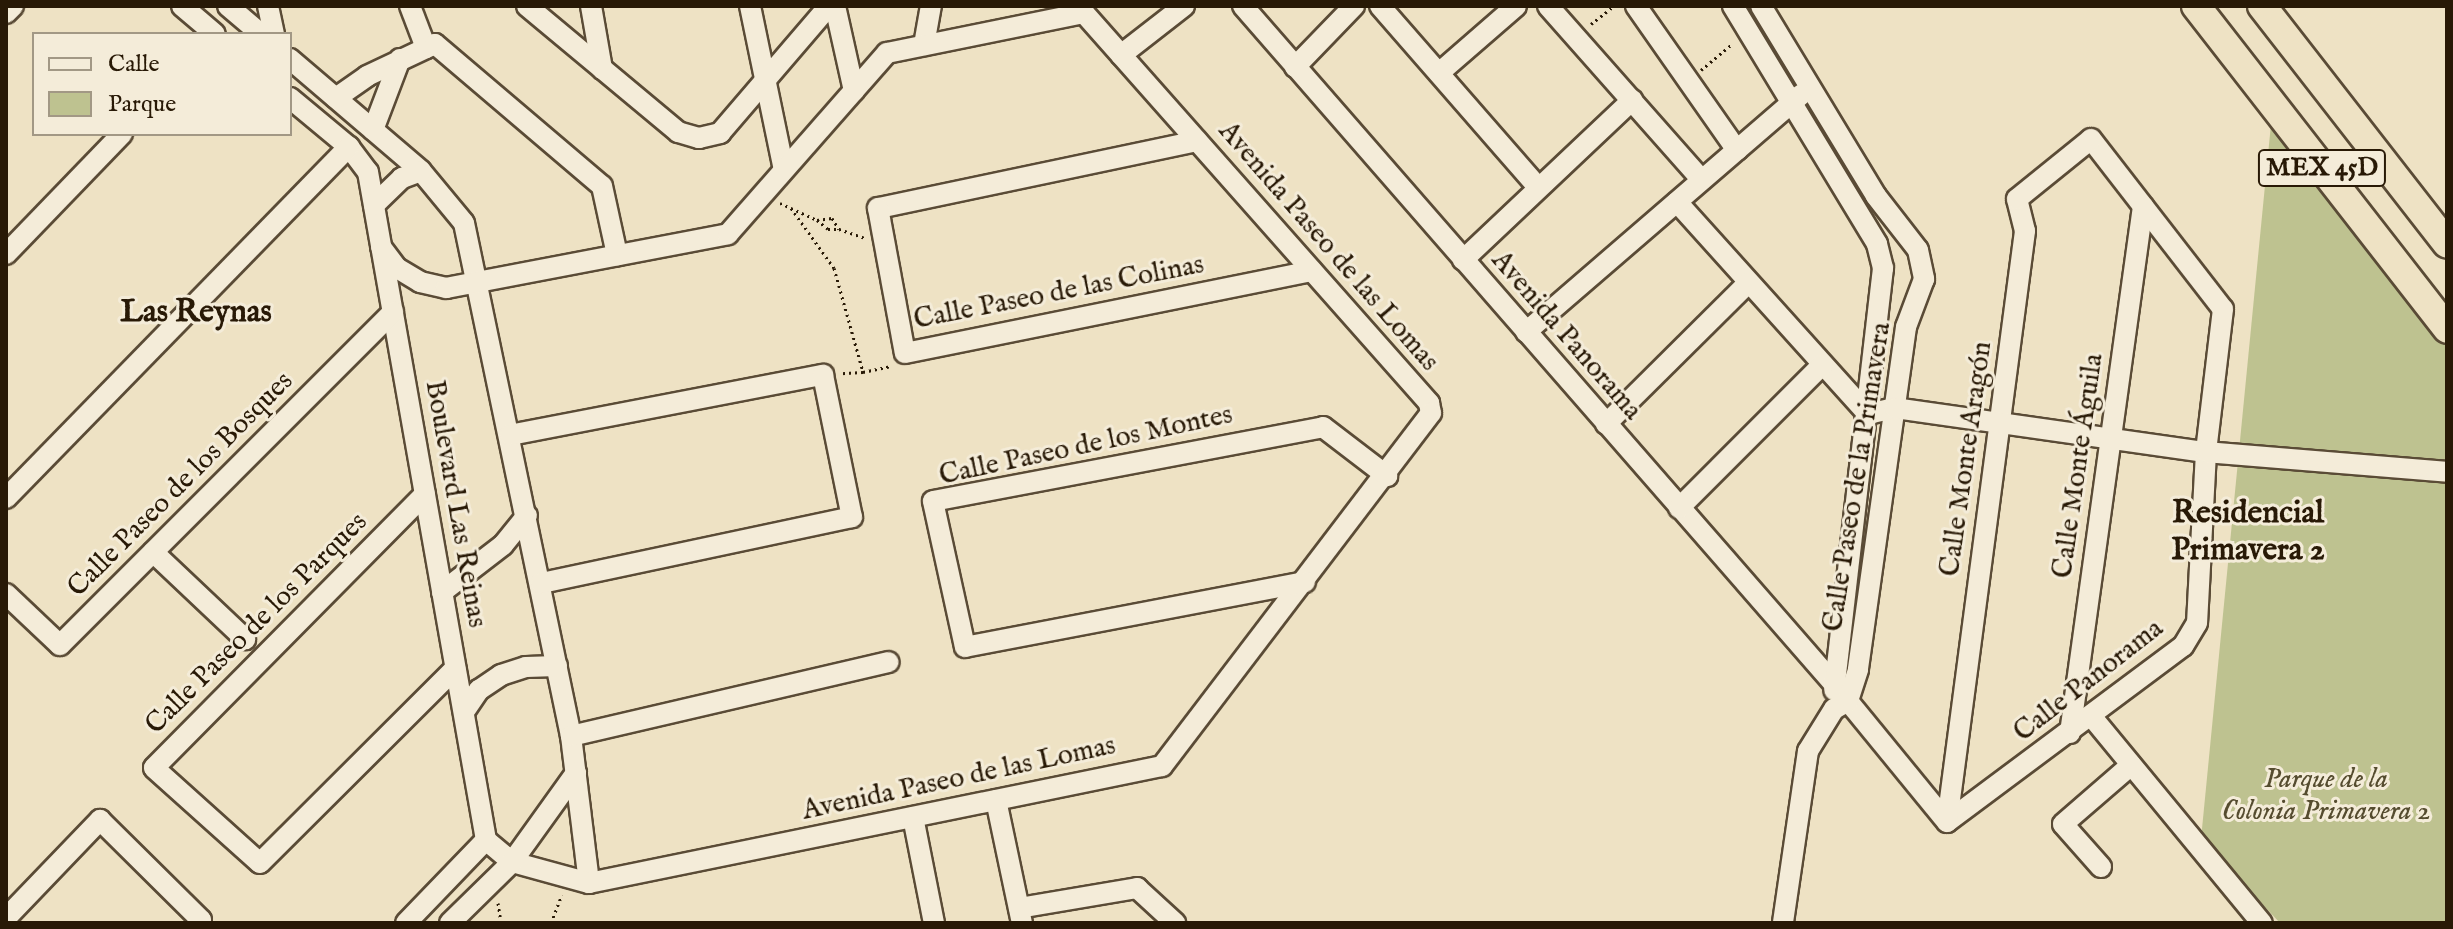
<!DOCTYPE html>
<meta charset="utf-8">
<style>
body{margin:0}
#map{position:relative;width:2453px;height:929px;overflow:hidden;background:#eee2c4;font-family:"IM FELL English",serif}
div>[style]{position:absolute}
.green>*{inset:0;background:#bec290}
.path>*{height:3px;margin-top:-1.5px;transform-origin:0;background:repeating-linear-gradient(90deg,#281906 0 2px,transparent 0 6px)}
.roads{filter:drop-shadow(2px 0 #5a4b36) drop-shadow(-2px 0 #5a4b36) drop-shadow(0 2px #5a4b36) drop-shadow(0 -2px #5a4b36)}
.minor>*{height:20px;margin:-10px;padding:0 10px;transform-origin:10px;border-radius:10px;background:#f4ecd9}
.highway>*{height:28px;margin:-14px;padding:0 14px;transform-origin:14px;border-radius:14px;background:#eee2c4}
span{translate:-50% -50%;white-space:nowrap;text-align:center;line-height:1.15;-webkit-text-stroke:6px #f4ecd9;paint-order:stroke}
.shield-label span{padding:2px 6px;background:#f4ecd9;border:2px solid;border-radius:6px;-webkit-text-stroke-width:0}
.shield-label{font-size:26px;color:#281906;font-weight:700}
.street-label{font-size:28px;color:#281906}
.park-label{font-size:28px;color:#554c2f;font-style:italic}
.quarter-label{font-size:32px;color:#281906;font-weight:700}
.frame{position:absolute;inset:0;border:8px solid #281906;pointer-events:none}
.legend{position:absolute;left:32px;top:32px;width:260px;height:104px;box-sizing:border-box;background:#f4ecd9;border:2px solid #a29885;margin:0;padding:10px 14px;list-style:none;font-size:24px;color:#281906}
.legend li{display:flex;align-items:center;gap:16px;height:40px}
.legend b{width:40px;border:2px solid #a29885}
</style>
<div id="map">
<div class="green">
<div style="clip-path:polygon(2272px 114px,2447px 335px,2447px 923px,2280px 923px,2201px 839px)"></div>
</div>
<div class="path">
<div style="left:1591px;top:24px;width:29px;rotate:-38deg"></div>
<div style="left:1701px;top:70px;width:40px;rotate:-40deg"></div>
<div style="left:780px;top:203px;width:41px;rotate:24.7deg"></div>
<div style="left:817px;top:220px;width:15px;rotate:-8deg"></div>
<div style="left:832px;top:218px;width:13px;rotate:58deg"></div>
<div style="left:839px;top:229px;width:28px;rotate:19deg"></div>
<div style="left:791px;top:208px;width:74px;rotate:54.4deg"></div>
<div style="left:834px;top:268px;width:108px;rotate:74.4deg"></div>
<div style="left:863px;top:372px;width:22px;rotate:177deg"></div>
<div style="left:817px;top:220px;width:14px;rotate:39deg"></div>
<div style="left:828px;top:229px;width:10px"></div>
<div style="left:863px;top:372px;width:29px;rotate:-12deg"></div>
<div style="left:498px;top:903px;width:20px;rotate:81deg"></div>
<div style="left:551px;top:923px;width:30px;rotate:-69deg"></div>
</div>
<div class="roads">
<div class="minor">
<div style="left:182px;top:6px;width:43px;rotate:40.3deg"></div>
<div style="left:228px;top:6px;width:43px;rotate:40.3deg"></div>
<div style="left:268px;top:6px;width:29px;rotate:78deg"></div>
<div style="left:410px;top:6px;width:45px;rotate:69.1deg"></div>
<div style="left:527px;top:6px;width:197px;rotate:39.8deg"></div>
<div style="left:678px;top:132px;width:22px;rotate:16deg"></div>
<div style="left:699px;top:138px;width:22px;rotate:-13deg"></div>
<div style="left:720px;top:133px;width:167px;rotate:-49.4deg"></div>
<div style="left:591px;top:6px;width:64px;rotate:80.1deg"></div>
<div style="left:750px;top:6px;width:167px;rotate:78.3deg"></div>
<div style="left:835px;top:6px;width:87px;rotate:77.4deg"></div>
<div style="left:1243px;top:6px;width:899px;rotate:48.92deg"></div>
<div style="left:1834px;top:684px;width:178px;rotate:50.7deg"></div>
<div style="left:1380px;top:6px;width:239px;rotate:48.9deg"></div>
<div style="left:1548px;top:6px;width:232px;rotate:48.5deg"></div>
<div style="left:1636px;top:6px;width:176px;rotate:55deg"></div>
<div style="left:1733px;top:6px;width:278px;rotate:58.8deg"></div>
<div style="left:1877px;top:244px;width:25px;rotate:76deg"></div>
<div style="left:1883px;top:268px;width:425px;rotate:96.6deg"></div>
<div style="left:1761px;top:6px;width:222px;rotate:58.8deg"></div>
<div style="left:1876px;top:196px;width:68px;rotate:52.1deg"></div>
<div style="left:1918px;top:250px;width:30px;rotate:78deg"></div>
<div style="left:1924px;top:279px;width:51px;rotate:110.6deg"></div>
<div style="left:1906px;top:327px;width:346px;rotate:98deg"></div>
<div style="left:1858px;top:670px;width:33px;rotate:108deg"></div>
<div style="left:1848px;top:701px;width:16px;rotate:150deg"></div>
<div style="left:1834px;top:709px;width:49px;rotate:121.8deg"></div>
<div style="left:1808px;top:751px;width:174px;rotate:98.3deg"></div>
<div style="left:6px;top:13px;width:10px;rotate:-45deg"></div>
<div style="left:924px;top:45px;width:40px;rotate:-80deg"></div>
<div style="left:1121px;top:55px;width:80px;rotate:-37.9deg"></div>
<div style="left:290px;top:59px;width:172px;rotate:40.5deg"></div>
<div style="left:421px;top:171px;width:67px;rotate:50.4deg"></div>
<div style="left:464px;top:223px;width:524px;rotate:78.22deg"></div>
<div style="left:571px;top:736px;width:148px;rotate:83deg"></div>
<div style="left:1295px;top:67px;width:85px;rotate:-46deg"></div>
<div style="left:1439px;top:73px;width:102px;rotate:-41deg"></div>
<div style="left:290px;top:98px;width:77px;rotate:39.7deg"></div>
<div style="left:349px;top:147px;width:31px;rotate:53deg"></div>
<div style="left:368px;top:172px;width:678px;rotate:79.98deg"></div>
<div style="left:336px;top:98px;width:38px;rotate:-35deg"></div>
<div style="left:367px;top:76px;width:75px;rotate:-25.2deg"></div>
<div style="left:435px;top:44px;width:219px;rotate:40.4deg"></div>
<div style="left:602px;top:186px;width:71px;rotate:77.7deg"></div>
<div style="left:373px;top:130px;width:76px;rotate:-69.2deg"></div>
<div style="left:2091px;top:139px;width:215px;rotate:52.2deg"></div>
<div style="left:2223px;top:309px;width:144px;rotate:96.8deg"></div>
<div style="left:2206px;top:452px;width:171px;rotate:93deg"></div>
<div style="left:2197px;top:623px;width:27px;rotate:121deg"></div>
<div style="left:2183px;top:646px;width:294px;rotate:143.3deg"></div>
<div style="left:1947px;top:822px;width:596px;rotate:-82.48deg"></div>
<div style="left:2025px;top:231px;width:33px;rotate:-104deg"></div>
<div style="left:2017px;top:199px;width:95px;rotate:-39deg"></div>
<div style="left:1197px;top:141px;width:326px;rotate:168.1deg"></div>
<div style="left:878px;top:208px;width:147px;rotate:79.5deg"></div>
<div style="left:905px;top:353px;width:415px;rotate:-11.4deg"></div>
<div style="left:1677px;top:202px;width:285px;rotate:48deg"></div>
<div style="left:1868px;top:414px;width:28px;rotate:-13deg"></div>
<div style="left:1895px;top:408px;width:314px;rotate:8.1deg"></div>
<div style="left:2206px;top:452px;width:242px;rotate:4.7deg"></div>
<div style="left:374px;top:205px;width:39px;rotate:-44deg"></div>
<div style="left:402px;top:178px;width:20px;rotate:-20deg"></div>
<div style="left:381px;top:247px;width:26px;rotate:53deg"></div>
<div style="left:397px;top:268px;width:27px;rotate:31deg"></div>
<div style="left:420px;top:282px;width:27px;rotate:13deg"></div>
<div style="left:446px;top:288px;width:287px;rotate:-10.8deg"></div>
<div style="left:728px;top:234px;width:241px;rotate:-48.7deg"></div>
<div style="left:887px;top:53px;width:201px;rotate:-11.5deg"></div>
<div style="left:1084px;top:13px;width:521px;rotate:48.5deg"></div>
<div style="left:1429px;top:403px;width:10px;rotate:79deg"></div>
<div style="left:1431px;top:413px;width:444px;rotate:127.3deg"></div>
<div style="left:1162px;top:766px;width:585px;rotate:168.46deg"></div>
<div style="left:589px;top:883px;width:80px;rotate:-164.7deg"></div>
<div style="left:512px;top:862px;width:34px;rotate:-140deg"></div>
<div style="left:6px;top:254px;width:167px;rotate:-46deg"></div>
<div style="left:1463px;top:260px;width:233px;rotate:-43.4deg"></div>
<div style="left:1526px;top:332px;width:363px;rotate:-40.8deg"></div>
<div style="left:1606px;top:424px;width:200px;rotate:-44.8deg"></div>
<div style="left:510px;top:435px;width:319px;rotate:-10.9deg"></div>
<div style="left:823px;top:375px;width:145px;rotate:78.5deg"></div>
<div style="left:852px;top:517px;width:318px;rotate:168deg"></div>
<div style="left:425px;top:494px;width:385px;rotate:134.7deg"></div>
<div style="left:154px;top:768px;width:142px;rotate:41.9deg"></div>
<div style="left:260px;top:863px;width:276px;rotate:-44.9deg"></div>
<div style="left:6px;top:498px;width:491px;rotate:-45.7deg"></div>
<div style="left:1679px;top:508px;width:202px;rotate:-45deg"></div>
<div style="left:153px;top:552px;width:127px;rotate:43.4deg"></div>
<div style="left:1305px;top:582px;width:346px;rotate:169.2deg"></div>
<div style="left:965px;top:647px;width:149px;rotate:-102.4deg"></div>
<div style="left:933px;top:501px;width:397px;rotate:-10.7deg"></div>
<div style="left:1323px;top:427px;width:81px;rotate:37.4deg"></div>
<div style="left:442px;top:592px;width:77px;rotate:-37.6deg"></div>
<div style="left:503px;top:545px;width:38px;rotate:-51deg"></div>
<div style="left:6px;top:594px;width:74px;rotate:43.4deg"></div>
<div style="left:60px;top:645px;width:471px;rotate:-45deg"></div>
<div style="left:464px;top:712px;width:27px;rotate:-56deg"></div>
<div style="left:479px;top:690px;width:27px;rotate:-34deg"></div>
<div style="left:501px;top:675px;width:26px;rotate:-18deg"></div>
<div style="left:526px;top:667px;width:31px;rotate:-2deg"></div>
<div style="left:2092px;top:717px;width:267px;rotate:50.5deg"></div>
<div style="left:2070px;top:733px;width:532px;rotate:-82.11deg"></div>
<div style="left:571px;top:736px;width:326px;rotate:-13.1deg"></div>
<div style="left:996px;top:800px;width:126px;rotate:78.1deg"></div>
<div style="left:913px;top:817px;width:108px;rotate:78.8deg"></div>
<div style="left:2101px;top:867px;width:57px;rotate:-131.5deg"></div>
<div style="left:2063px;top:824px;width:90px;rotate:-40.9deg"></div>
<div style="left:1019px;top:908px;width:120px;rotate:-9.6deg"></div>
<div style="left:1137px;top:888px;width:52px;rotate:42.6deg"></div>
<div style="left:6px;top:918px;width:136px;rotate:-46.2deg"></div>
<div style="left:100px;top:820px;width:142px;rotate:44.7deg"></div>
<div style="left:201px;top:920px;width:4px;rotate:135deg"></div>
<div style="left:406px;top:923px;width:115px;rotate:-46.1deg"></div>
<div style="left:450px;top:923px;width:87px;rotate:-44.5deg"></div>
<div style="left:512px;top:862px;width:110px;rotate:-54.3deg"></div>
</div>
<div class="highway">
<div style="left:2196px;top:6px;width:409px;rotate:52.1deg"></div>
<div style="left:2262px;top:6px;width:301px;rotate:52.1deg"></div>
</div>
</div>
<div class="shield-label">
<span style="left:2322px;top:168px">MEX 45D</span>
</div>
<div class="street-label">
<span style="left:1328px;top:247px;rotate:49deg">Avenida Paseo de las Lomas</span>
<span style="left:1059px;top:293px;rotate:-11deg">Calle Paseo de las Colinas</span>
<span style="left:1566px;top:336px;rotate:49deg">Avenida Panorama</span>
<span style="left:1086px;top:446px;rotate:-12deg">Calle Paseo de los Montes</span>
<span style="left:1967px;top:459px;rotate:-82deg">Calle Monte Aragón</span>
<span style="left:2079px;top:466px;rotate:-82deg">Calle Monte Águila</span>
<span style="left:1858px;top:477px;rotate:-81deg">Calle Paseo de la Primavera</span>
<span style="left:181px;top:485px;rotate:-45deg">Calle Paseo de los Bosques</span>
<span style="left:455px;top:504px;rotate:80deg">Boulevard Las Reinas</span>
<span style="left:257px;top:624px;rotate:-45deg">Calle Paseo de los Parques</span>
<span style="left:2089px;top:681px;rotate:-38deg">Calle Panorama</span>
<span style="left:959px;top:779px;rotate:-12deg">Avenida Paseo de las Lomas</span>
</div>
<div class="park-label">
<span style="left:2326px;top:796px">Parque de la<br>Colonia Primavera 2</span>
</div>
<div class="quarter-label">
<span style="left:196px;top:313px">Las Reynas</span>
<span style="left:2248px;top:533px">Residencial<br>Primavera 2</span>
</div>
<div class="frame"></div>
<ul class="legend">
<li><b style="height:10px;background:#f4ecd9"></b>Calle</li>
<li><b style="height:22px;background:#bec290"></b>Parque</li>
</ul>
</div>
